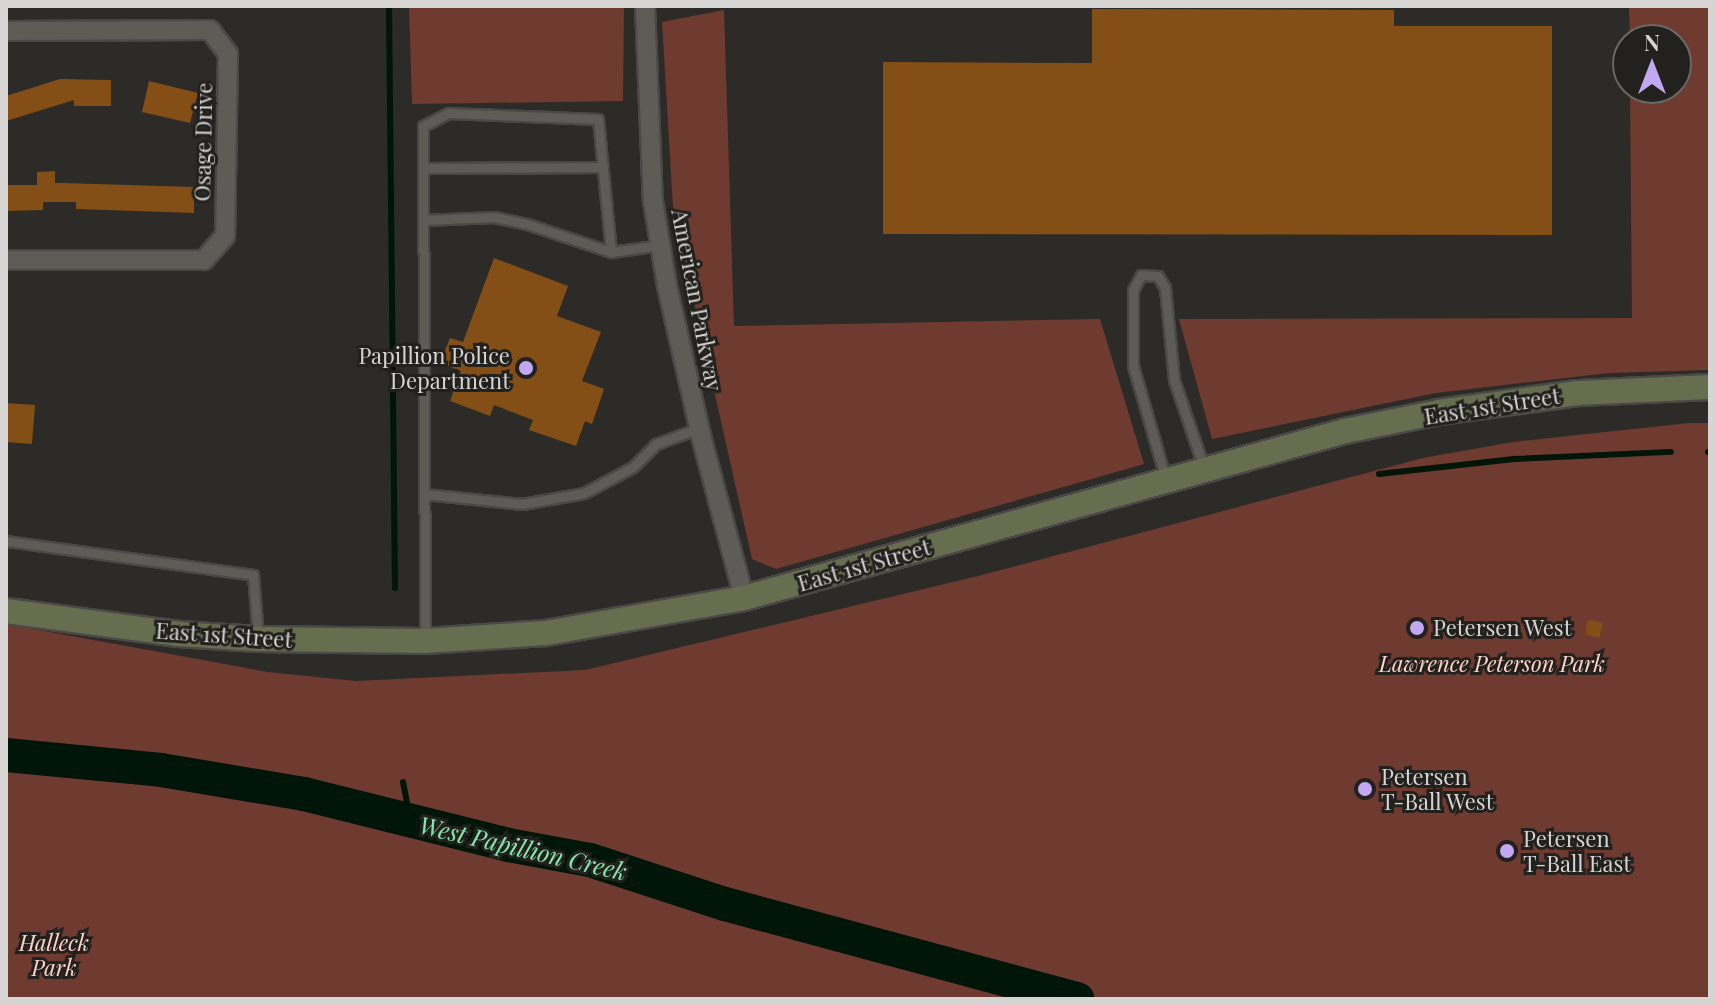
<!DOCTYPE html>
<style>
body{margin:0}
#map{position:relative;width:1716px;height:1005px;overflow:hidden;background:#2c2b27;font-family:"Playfair Display",serif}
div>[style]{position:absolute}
.green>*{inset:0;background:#6f3b30}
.stream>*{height:6px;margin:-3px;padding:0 3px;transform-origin:3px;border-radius:3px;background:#011509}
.river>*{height:34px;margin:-17px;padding:0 17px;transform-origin:17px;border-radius:17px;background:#011509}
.building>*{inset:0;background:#834f16}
.roads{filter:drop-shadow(2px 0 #4a4947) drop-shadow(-2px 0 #4a4947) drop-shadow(0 2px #4a4947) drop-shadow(0 -2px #4a4947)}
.lane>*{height:9px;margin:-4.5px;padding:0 4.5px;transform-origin:4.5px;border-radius:4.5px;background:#5d5c57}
.street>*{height:18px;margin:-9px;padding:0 9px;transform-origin:9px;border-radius:9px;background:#5d5c57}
.secondary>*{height:24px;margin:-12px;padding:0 12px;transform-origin:12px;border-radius:12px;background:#666e4f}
.dots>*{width:22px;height:22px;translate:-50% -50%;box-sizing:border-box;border:4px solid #22211d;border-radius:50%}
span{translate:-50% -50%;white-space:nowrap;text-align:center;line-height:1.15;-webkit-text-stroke:6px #22211d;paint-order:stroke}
.street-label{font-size:22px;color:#d6d5d3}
.poi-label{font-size:22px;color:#d6d5d3}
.right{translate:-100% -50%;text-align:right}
.left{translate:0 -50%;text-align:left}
.park-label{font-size:22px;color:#ffd3c9;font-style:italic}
.water-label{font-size:24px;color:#84e8ad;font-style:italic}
.frame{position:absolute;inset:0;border:8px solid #d6d5d3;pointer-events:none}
.north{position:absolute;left:1612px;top:24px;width:80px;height:80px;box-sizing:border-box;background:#22211d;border:2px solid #6a6966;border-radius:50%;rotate:0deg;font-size:22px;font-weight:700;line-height:32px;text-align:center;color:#d6d5d3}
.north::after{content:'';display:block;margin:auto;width:28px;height:36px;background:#c2a8f3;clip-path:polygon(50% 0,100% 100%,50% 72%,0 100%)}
</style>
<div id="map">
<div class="green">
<div style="clip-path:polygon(409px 6px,624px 6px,623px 101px,412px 104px)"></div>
<div style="clip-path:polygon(1629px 6px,1710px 6px,1710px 370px,1609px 373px,1436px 393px,1212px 439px,1179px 319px,1632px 318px,1630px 88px,1676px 88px,1676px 40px,1630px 40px)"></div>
<div style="clip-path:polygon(724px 10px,734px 326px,1100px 319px,1144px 464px,776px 569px,752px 559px,673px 208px,662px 22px)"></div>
<div style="clip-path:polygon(1689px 423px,1710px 423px,1710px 999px,6px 999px,6px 624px,268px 672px,356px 681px,585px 670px,978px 576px,1423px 458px,1513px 442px)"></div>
</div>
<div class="stream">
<div style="left:389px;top:6px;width:582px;rotate:89.41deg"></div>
<div style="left:1708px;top:452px;width:2px"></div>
<div style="left:1379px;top:474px;width:136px;rotate:-6.3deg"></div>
<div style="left:1514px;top:459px;width:157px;rotate:-2.6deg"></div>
<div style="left:403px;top:782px;width:38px;rotate:79deg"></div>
</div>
<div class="river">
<div style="left:6px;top:755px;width:156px;rotate:5.5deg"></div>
<div style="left:161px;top:770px;width:145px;rotate:9.5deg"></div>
<div style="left:304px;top:794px;width:210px;rotate:14deg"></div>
<div style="left:508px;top:845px;width:83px;rotate:10.4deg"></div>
<div style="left:590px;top:860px;width:142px;rotate:18.1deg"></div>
<div style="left:725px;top:904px;width:365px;rotate:15.1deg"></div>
</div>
<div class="building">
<div style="clip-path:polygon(1092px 9px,1394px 10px,1394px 26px,1552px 26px,1552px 235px,883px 234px,883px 62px,1092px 63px)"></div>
<div style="clip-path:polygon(60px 79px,111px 80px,111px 106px,74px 106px,74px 100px,6px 121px,6px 96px)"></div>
<div style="clip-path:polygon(149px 81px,198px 93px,190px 123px,142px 112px)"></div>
<div style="clip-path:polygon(55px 171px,55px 183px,62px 183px,194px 187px,194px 213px,76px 209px,76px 202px,43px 202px,43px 210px,6px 211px,6px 185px,37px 185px,37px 172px)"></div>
<div style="clip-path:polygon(494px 258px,568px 286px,557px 316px,601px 332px,582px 381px,604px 389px,592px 424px,585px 421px,576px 446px,529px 430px,533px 420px,494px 405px,490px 416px,450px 401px,461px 371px,440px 363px,450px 338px,463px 342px)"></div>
<div style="clip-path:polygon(6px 403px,35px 405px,32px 444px,6px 442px)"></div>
<div style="clip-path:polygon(1588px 620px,1603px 623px,1599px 638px,1585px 634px)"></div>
</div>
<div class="roads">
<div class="lane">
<div style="left:423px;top:168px;width:180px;rotate:-0.3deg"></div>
<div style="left:423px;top:220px;width:71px;rotate:-2.4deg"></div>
<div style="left:494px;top:217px;width:34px;rotate:12deg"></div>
<div style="left:527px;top:224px;width:89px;rotate:18.4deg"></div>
<div style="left:1166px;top:480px;width:119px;rotate:-106.1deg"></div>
<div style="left:1133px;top:366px;width:76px;rotate:-90deg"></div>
<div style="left:1133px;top:290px;width:17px;rotate:-62deg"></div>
<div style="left:1141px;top:275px;width:17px;rotate:3deg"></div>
<div style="left:1158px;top:276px;width:14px;rotate:60deg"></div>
<div style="left:1165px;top:288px;width:92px;rotate:84.4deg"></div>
<div style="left:1174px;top:380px;width:93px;rotate:71.2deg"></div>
<div style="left:424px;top:494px;width:99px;rotate:5.8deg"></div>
<div style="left:522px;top:504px;width:63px;rotate:-10.1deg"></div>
<div style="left:584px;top:493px;width:55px;rotate:-28deg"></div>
<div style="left:633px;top:467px;width:33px;rotate:-45deg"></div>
<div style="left:656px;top:444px;width:46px;rotate:-20.4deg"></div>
<div style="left:6px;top:541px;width:249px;rotate:7.8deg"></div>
<div style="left:253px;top:575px;width:61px;rotate:85.3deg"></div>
<div style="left:425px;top:641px;width:515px;rotate:-90.22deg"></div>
<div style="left:423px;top:126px;width:29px;rotate:-27deg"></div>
<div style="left:449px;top:113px;width:149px;rotate:2.3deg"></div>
<div style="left:598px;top:119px;width:134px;rotate:84.4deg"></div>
<div style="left:611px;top:252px;width:49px;rotate:-8.1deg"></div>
</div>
<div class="street">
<div style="left:645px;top:6px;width:195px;rotate:87.7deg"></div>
<div style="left:653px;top:201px;width:86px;rotate:80.6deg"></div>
<div style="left:667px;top:286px;width:154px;rotate:77.2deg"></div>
<div style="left:701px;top:436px;width:168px;rotate:75.1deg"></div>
<div style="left:6px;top:31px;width:204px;rotate:-0.3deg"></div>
<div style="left:210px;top:30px;width:30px;rotate:53deg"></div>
<div style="left:228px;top:54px;width:182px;rotate:90.9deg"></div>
<div style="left:225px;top:236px;width:32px;rotate:131deg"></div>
<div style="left:204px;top:260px;width:198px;rotate:180deg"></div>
</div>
<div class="secondary">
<div style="left:6px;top:611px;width:174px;rotate:7.6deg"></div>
<div style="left:178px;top:634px;width:80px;rotate:3.6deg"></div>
<div style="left:258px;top:639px;width:167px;rotate:0.7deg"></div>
<div style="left:425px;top:641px;width:121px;rotate:-3.8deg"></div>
<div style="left:546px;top:633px;width:201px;rotate:-10deg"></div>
<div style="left:744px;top:598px;width:624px;rotate:-15.53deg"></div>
<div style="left:1345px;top:431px;width:96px;rotate:-11.4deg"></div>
<div style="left:1439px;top:412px;width:140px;rotate:-7.8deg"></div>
<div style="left:1578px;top:393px;width:132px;rotate:-2.6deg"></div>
</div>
</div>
<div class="dots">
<div style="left:526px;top:368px;background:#c2a8f3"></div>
<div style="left:1417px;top:628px;background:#c2a8f3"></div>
<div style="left:1365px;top:789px;background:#c2a8f3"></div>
<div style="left:1507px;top:851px;background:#c2a8f3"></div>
</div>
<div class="street-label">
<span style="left:203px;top:142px;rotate:-89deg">Osage Drive</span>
<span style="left:697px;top:300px;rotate:79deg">American Parkway</span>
<span style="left:1492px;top:406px;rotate:-9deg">East 1st Street</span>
<span style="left:864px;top:565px;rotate:-16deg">East 1st Street</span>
<span style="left:224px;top:635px;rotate:4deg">East 1st Street</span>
</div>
<div class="poi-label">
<span class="right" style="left:510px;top:368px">Papillion Police<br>Department</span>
<span class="left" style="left:1433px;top:628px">Petersen West</span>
<span class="left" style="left:1381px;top:789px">Petersen<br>T-Ball West</span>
<span class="left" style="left:1523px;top:851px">Petersen<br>T-Ball East</span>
</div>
<div class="park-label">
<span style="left:1492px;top:664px">Lawrence Peterson Park</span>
<span style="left:54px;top:955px">Halleck<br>Park</span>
</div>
<div class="water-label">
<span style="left:523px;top:848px;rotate:13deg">West Papillion Creek</span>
</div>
<div class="frame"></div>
<div class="north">N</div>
</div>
